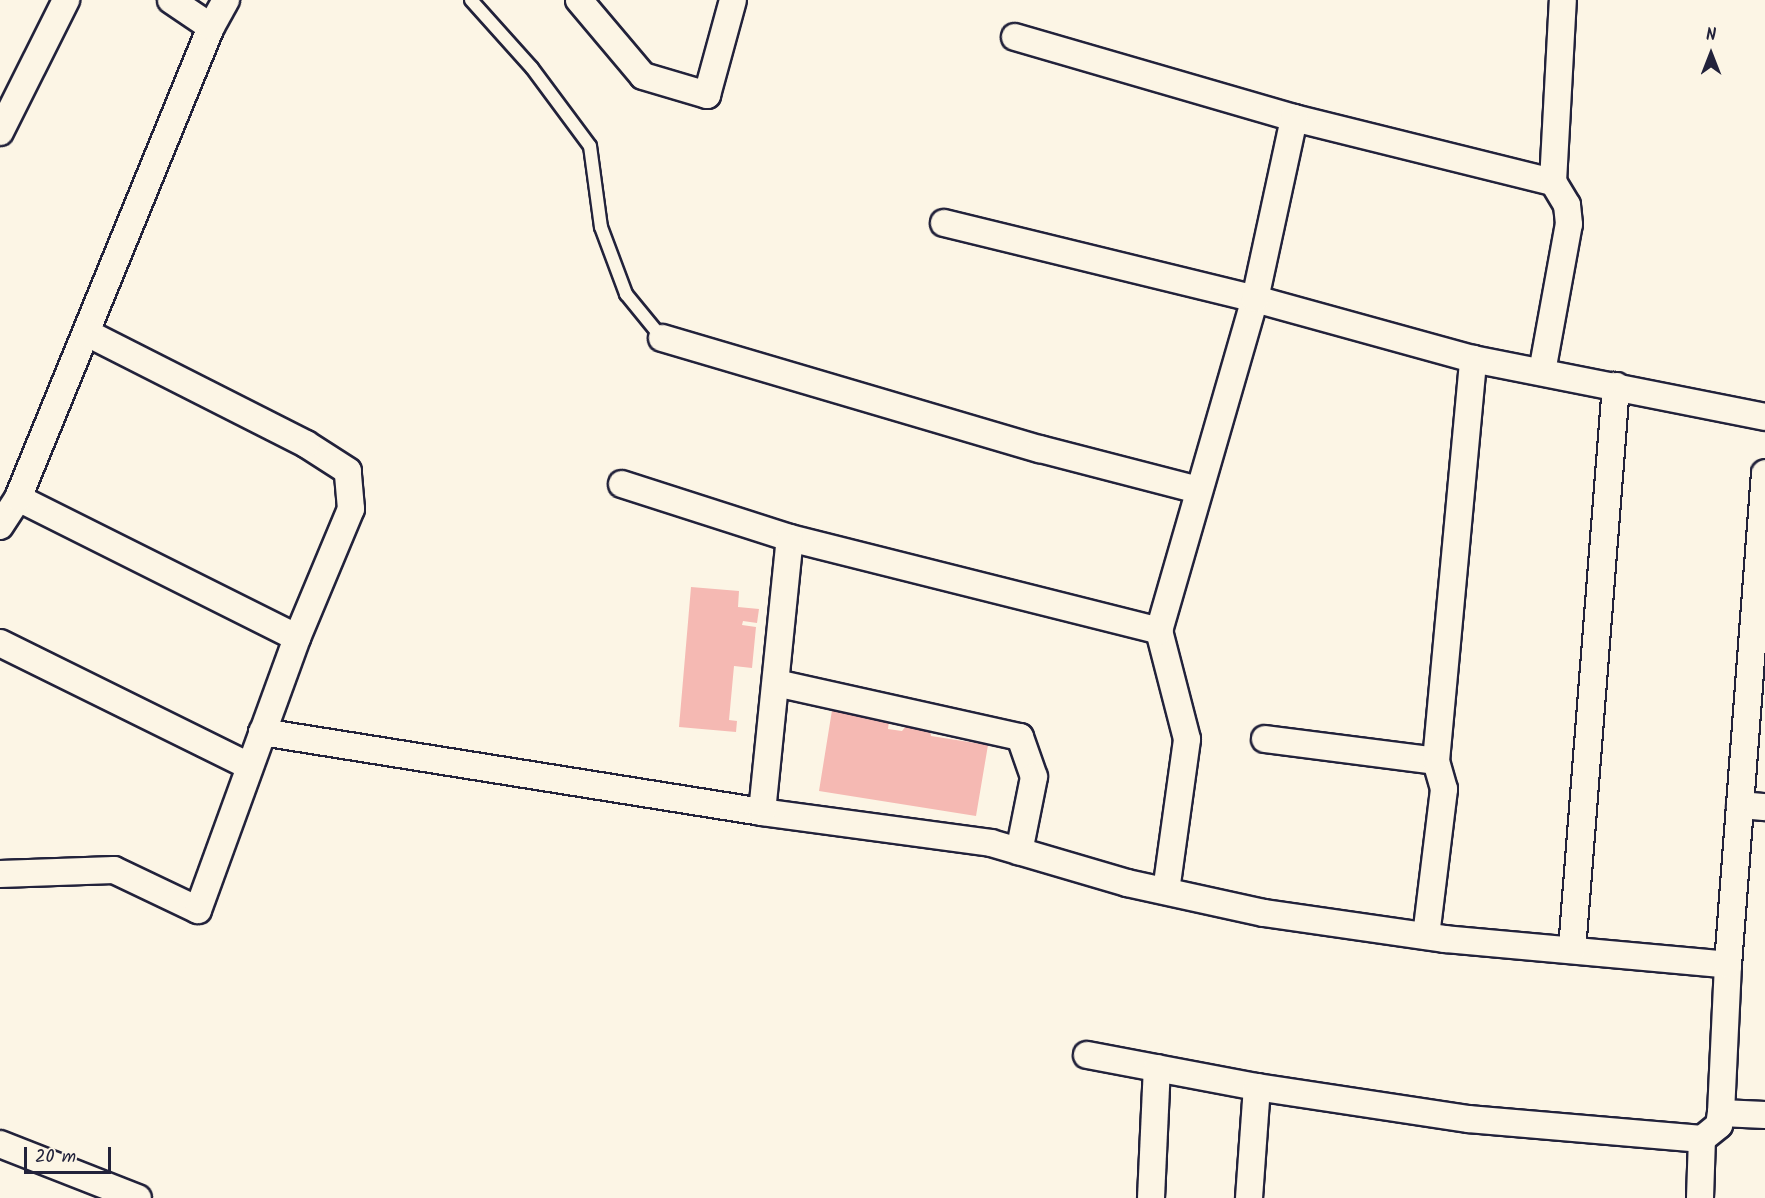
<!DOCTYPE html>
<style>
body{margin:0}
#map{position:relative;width:1765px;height:1198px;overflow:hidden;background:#fcf5e5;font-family:Kalam,sans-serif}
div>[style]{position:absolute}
.building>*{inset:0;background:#f5b9b3}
.roads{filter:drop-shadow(2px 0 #22223b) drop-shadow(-2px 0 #22223b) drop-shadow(0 2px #22223b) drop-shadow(0 -2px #22223b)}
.service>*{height:12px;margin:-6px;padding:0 6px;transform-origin:6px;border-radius:6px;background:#fcf5e5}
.minor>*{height:26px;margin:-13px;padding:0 13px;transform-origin:13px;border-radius:13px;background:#fcf5e5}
span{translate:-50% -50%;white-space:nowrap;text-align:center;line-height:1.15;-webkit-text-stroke:4.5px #fcf5e5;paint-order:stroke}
.north{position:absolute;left:1681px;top:24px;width:60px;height:60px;-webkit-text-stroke:4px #fcf5e5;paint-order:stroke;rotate:0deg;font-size:16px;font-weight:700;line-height:24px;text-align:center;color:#22223b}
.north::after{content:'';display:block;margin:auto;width:21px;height:27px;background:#22223b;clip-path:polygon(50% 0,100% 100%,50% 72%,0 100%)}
.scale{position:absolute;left:24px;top:1147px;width:87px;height:27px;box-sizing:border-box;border:3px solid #22223b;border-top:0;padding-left:8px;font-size:18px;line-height:21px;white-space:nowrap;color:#22223b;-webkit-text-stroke:4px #fcf5e5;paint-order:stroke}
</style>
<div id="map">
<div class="building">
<div style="clip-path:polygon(691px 587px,739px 591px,738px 607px,759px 609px,757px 623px,743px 621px,742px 625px,756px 627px,752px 668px,734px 666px,729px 720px,737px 721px,736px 732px,679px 727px)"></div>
<div style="clip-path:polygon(833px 704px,890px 712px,888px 729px,902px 731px,906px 726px,930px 729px,931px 736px,988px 745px,976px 816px,819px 791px)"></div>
</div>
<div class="roads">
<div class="service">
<div style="left:471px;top:0;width:91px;rotate:48.1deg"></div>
<div style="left:532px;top:68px;width:97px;rotate:53.4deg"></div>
<div style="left:590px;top:146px;width:82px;rotate:82.3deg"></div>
<div style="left:601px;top:227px;width:72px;rotate:69.5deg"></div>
<div style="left:626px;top:294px;width:57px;rotate:50.7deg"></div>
</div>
<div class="minor">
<div style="left:171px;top:0;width:48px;rotate:34deg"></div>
<div style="left:579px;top:0;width:99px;rotate:49.9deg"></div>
<div style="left:643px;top:76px;width:67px;rotate:16.5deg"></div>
<div style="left:707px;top:95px;width:98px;rotate:-74.7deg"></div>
<div style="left:1015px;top:37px;width:291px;rotate:16.2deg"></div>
<div style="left:1294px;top:118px;width:267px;rotate:13.9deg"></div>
<div style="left:0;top:132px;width:148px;rotate:-63.4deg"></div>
<div style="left:944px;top:223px;width:320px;rotate:13.7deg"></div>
<div style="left:1255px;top:299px;width:226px;rotate:15.4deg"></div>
<div style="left:1473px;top:359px;width:298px;rotate:11.2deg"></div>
<div style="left:662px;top:338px;width:394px;rotate:16.4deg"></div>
<div style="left:1040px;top:449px;width:164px;rotate:14.5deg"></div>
<div style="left:1542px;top:372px;width:150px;rotate:-79.7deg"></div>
<div style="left:1569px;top:224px;width:19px;rotate:-96deg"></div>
<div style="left:1567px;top:205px;width:27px;rotate:-121deg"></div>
<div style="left:1553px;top:182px;width:182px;rotate:-86.9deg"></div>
<div style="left:622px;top:484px;width:176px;rotate:17.8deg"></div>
<div style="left:790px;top:538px;width:381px;rotate:14.1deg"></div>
<div style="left:18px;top:498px;width:312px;rotate:26.6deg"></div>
<div style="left:0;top:526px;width:33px;rotate:-57deg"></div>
<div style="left:18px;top:498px;width:509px;rotate:-67.72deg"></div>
<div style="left:211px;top:27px;width:31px;rotate:-61deg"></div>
<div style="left:0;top:643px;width:278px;rotate:26.3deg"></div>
<div style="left:776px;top:683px;width:250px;rotate:12.5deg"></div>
<div style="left:1020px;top:737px;width:42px;rotate:70.7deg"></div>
<div style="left:1034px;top:777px;width:76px;rotate:101.3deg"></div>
<div style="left:262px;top:732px;width:506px;rotate:9.09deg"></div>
<div style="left:762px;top:812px;width:231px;rotate:7.7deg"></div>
<div style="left:991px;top:843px;width:142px;rotate:16.4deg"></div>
<div style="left:1127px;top:883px;width:140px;rotate:12.4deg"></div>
<div style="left:1264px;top:913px;width:183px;rotate:8.2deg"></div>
<div style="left:1445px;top:939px;width:284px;rotate:5.2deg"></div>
<div style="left:1265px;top:739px;width:172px;rotate:7.3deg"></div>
<div style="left:1740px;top:805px;width:25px;rotate:5deg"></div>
<div style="left:762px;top:812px;width:275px;rotate:-84.2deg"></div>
<div style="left:0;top:874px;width:114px;rotate:-2deg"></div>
<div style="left:114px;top:870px;width:93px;rotate:25.5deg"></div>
<div style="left:198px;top:910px;width:289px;rotate:-70deg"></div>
<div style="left:297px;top:638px;width:140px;rotate:-67.3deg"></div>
<div style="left:351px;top:509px;width:38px;rotate:-95deg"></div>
<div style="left:348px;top:471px;width:50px;rotate:-147.3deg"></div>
<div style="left:306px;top:444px;width:246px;rotate:-153.1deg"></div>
<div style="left:1166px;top:891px;width:153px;rotate:-82.1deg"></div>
<div style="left:1187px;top:739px;width:112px;rotate:-104.5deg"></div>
<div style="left:1159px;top:631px;width:346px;rotate:-73.9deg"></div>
<div style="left:1255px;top:299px;width:185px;rotate:-77.8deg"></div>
<div style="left:1426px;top:936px;width:148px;rotate:-83deg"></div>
<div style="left:1444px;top:789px;width:29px;rotate:-106deg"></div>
<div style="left:1436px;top:761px;width:404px;rotate:-84.7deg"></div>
<div style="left:1572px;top:950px;width:566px;rotate:-85.54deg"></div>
<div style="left:1087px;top:1055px;width:173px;rotate:10.7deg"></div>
<div style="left:1257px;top:1087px;width:213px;rotate:8.6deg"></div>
<div style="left:1468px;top:1119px;width:235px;rotate:4.9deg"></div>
<div style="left:1721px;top:1113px;width:44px;rotate:2.6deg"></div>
<div style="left:0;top:1144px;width:148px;rotate:21.4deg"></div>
<div style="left:1151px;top:1198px;width:130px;rotate:-87.4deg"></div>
<div style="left:1249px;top:1198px;width:111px;rotate:-85.9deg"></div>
<div style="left:1700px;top:1198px;width:59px;rotate:-88.1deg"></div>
<div style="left:1702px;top:1139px;width:22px;rotate:-39deg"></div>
<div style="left:1719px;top:1125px;width:12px;rotate:-81deg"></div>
<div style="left:1721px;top:1113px;width:148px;rotate:-87.3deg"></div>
<div style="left:1728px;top:965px;width:493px;rotate:-85.7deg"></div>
</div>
</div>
<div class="north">N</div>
<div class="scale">20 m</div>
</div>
